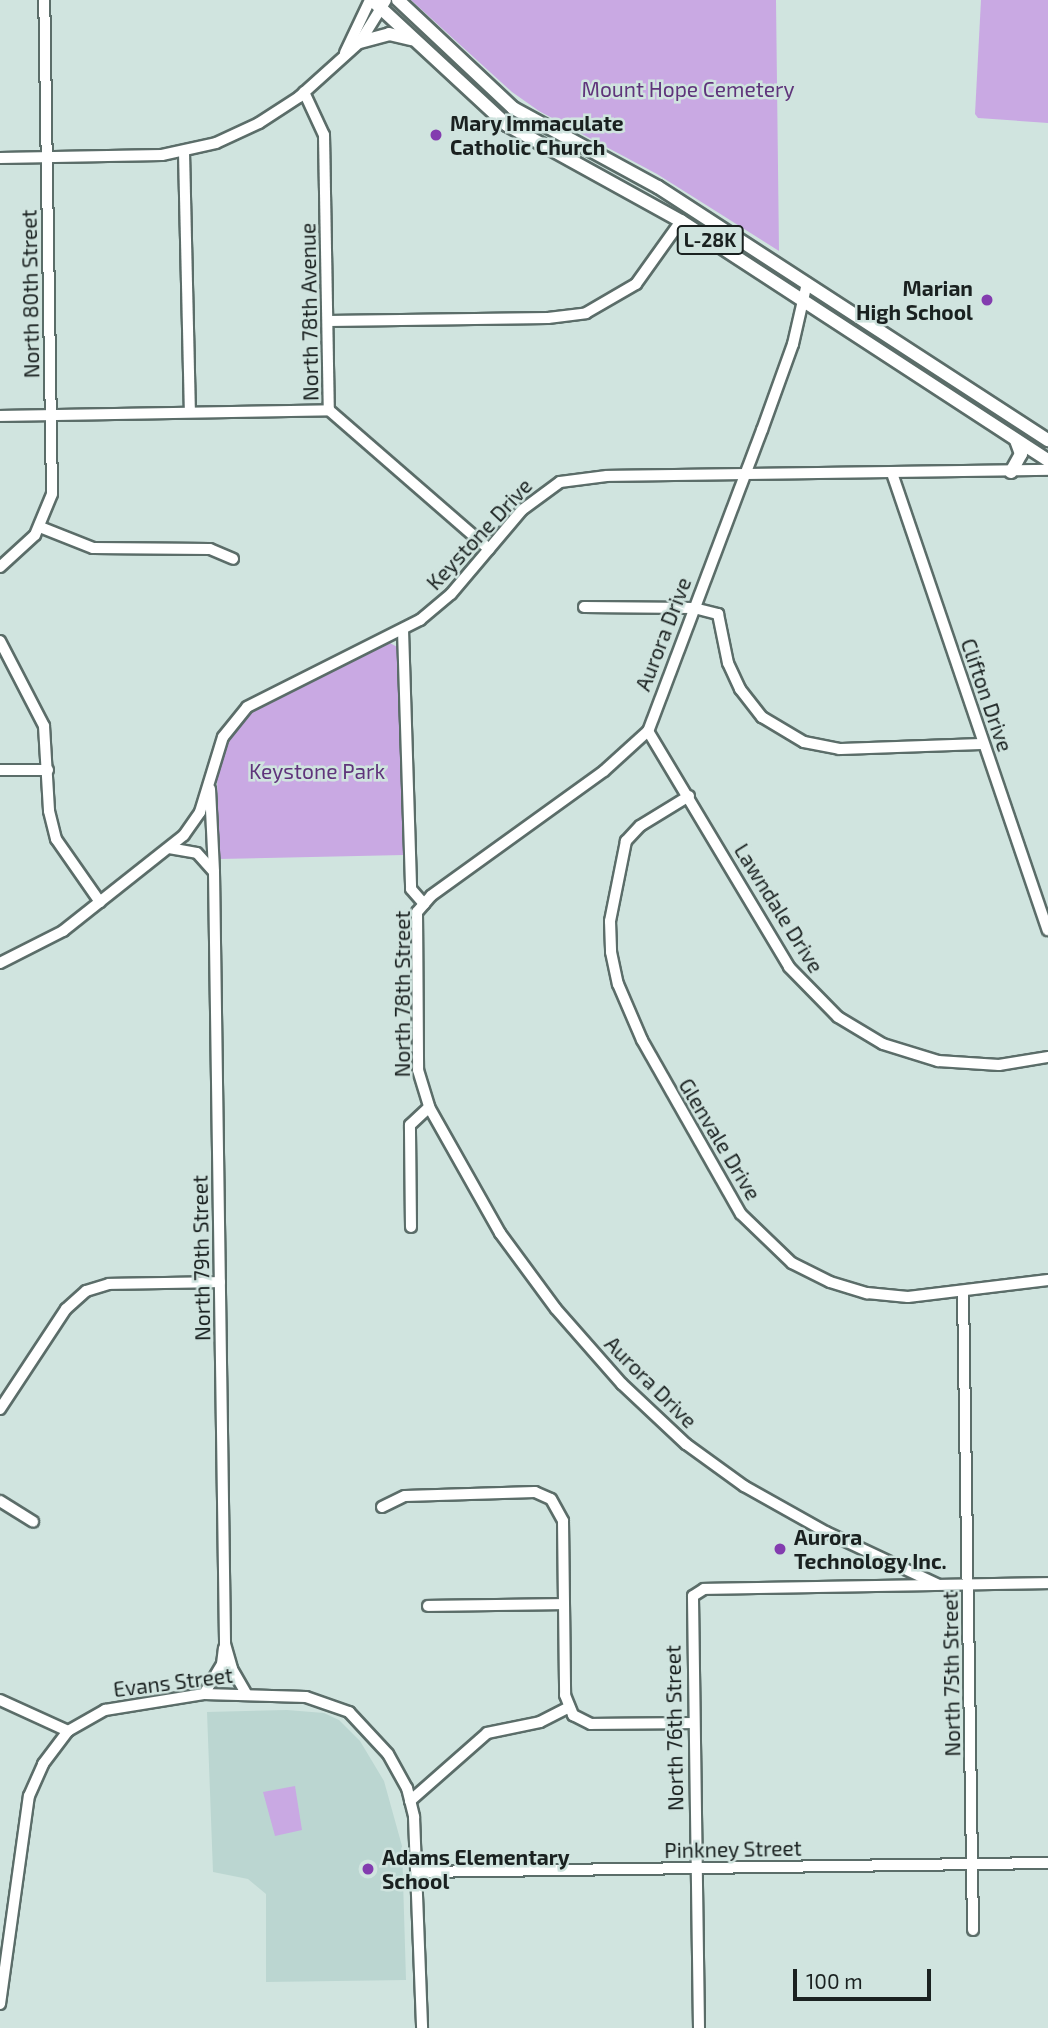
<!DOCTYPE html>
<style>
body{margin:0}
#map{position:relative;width:1048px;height:2028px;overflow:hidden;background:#d0e4df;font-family:"Exo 2",sans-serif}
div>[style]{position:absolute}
.built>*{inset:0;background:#bbd6d1}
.green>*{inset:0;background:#c9a9e3}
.roads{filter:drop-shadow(2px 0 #5b6d69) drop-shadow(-2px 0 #5b6d69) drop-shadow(0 2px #5b6d69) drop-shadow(0 -2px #5b6d69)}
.minor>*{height:10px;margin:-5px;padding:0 5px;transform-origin:5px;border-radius:5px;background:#fff}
.major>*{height:12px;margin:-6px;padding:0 6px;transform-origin:6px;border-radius:6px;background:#fff}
.dots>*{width:19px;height:19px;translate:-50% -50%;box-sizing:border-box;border:4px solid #d0e4df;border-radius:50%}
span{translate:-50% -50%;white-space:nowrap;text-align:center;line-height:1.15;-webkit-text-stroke:5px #d0e4df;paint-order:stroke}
.shield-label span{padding:2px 5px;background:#d0e4df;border:2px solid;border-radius:5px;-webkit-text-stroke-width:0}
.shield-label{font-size:19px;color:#1a2120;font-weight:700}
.park-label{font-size:21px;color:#5f347b}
.poi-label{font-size:21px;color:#1a2120;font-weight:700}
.left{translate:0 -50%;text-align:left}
.right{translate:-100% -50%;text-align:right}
.street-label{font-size:21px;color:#1a2120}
.scale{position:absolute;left:793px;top:1969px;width:138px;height:32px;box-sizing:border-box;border:4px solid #1a2120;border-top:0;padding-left:9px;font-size:21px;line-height:24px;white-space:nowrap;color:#1a2120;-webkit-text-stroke:5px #d0e4df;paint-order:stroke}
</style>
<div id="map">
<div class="built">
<div style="clip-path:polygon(287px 1710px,324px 1713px,339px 1720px,360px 1741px,384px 1781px,402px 1846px,406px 1980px,266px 1982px,266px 1894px,248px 1879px,213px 1872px,207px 1712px)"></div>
</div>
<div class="green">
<div style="clip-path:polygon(411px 0,776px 0,779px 251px,657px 174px,539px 111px,512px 92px)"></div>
<div style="clip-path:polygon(981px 0,1048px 0,1048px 123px,978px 118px,975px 114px)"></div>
<div style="clip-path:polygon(388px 642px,401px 649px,404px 855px,218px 859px,217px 765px,235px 726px,283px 689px)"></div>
<div style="clip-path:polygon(295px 1786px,302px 1830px,275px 1836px,263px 1792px)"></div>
</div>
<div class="roads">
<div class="minor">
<div style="left:345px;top:53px;width:59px;rotate:-64.7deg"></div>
<div style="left:304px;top:92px;width:47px;rotate:65.1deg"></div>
<div style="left:324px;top:135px;width:275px;rotate:89deg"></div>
<div style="left:329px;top:410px;width:212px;rotate:41deg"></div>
<div style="left:184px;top:152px;width:260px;rotate:88.7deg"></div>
<div style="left:0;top:158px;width:162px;rotate:-1.1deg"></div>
<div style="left:162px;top:155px;width:55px;rotate:-12.5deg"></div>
<div style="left:216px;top:143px;width:47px;rotate:-24.9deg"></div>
<div style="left:259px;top:123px;width:48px;rotate:-33deg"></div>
<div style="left:299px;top:97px;width:82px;rotate:-42deg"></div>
<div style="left:360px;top:42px;width:49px;rotate:-58.2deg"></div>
<div style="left:807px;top:283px;width:63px;rotate:102.9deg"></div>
<div style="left:793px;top:344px;width:91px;rotate:109.8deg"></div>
<div style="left:762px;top:430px;width:322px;rotate:110.7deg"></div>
<div style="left:648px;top:731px;width:59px;rotate:137.7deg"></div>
<div style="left:604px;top:771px;width:213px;rotate:144.2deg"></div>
<div style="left:431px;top:896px;width:21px;rotate:131deg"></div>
<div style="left:417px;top:912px;width:158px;rotate:89.6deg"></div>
<div style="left:418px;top:1070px;width:39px;rotate:73deg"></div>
<div style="left:429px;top:1107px;width:145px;rotate:60.6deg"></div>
<div style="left:500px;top:1233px;width:94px;rotate:53.6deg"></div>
<div style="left:556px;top:1309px;width:100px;rotate:48.7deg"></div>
<div style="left:622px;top:1384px;width:88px;rotate:43.2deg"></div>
<div style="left:686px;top:1444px;width:72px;rotate:35.9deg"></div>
<div style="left:744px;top:1486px;width:94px;rotate:29.3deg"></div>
<div style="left:826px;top:1532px;width:123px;rotate:25.1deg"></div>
<div style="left:328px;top:321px;width:220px;rotate:-0.8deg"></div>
<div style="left:548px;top:318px;width:38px;rotate:-7deg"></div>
<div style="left:586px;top:313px;width:58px;rotate:-30.1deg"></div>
<div style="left:636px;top:284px;width:77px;rotate:-54.5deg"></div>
<div style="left:0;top:416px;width:329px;rotate:-1deg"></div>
<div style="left:892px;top:473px;width:483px;rotate:71.2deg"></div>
<div style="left:40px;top:527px;width:57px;rotate:21.6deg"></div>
<div style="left:93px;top:548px;width:117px;rotate:0.5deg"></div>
<div style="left:210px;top:549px;width:25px;rotate:23deg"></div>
<div style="left:0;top:567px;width:47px;rotate:-42.4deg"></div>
<div style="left:35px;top:535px;width:44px;rotate:-67.5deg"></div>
<div style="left:52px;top:494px;width:494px;rotate:-90.9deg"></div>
<div style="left:584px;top:607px;width:110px;rotate:0.5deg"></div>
<div style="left:694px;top:608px;width:25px;rotate:14deg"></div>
<div style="left:718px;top:614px;width:50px;rotate:78.5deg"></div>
<div style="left:728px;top:663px;width:29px;rotate:65deg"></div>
<div style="left:740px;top:689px;width:36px;rotate:52deg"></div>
<div style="left:762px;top:717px;width:49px;rotate:30.8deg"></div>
<div style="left:804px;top:742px;width:36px;rotate:11deg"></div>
<div style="left:839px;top:749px;width:144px;rotate:-2deg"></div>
<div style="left:403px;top:630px;width:259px;rotate:88.2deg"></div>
<div style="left:411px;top:889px;width:20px;rotate:49deg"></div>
<div style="left:0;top:641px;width:96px;rotate:62.6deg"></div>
<div style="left:44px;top:726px;width:85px;rotate:86.6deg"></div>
<div style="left:49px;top:811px;width:29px;rotate:76deg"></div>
<div style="left:56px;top:839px;width:77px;rotate:55.1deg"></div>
<div style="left:648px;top:731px;width:275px;rotate:59.1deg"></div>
<div style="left:789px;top:967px;width:70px;rotate:45.6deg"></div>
<div style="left:838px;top:1017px;width:52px;rotate:31deg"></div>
<div style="left:883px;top:1044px;width:58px;rotate:17.2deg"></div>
<div style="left:938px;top:1061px;width:61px;rotate:3.8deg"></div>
<div style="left:999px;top:1065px;width:50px;rotate:-9.3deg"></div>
<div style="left:0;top:770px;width:48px"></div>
<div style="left:210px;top:789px;width:82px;rotate:87.2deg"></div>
<div style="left:689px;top:796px;width:57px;rotate:148.5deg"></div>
<div style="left:640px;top:826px;width:21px;rotate:133deg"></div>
<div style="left:626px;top:841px;width:82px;rotate:101.3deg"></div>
<div style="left:610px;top:921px;width:31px;rotate:88deg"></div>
<div style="left:611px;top:952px;width:33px;rotate:78deg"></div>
<div style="left:618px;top:984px;width:61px;rotate:66.8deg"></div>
<div style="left:642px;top:1040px;width:200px;rotate:60.4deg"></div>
<div style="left:741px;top:1214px;width:71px;rotate:43.9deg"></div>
<div style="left:792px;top:1263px;width:42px;rotate:26.6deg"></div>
<div style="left:830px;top:1282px;width:39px;rotate:17deg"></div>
<div style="left:867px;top:1293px;width:41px;rotate:5.6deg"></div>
<div style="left:908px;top:1297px;width:141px;rotate:-6.9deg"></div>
<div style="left:169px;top:848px;width:28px;rotate:10deg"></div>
<div style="left:197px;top:853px;width:25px;rotate:48deg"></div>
<div style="left:214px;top:872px;width:772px;rotate:89.18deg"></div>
<div style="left:225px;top:1644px;width:26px;rotate:74deg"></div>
<div style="left:232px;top:1669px;width:28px;rotate:60deg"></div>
<div style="left:0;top:963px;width:71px;rotate:-26.9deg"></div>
<div style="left:63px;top:931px;width:154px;rotate:-38.4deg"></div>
<div style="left:184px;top:835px;width:28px;rotate:-55deg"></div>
<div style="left:200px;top:812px;width:78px;rotate:-73deg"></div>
<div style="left:223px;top:737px;width:38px;rotate:-51deg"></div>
<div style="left:247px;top:707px;width:194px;rotate:-26.7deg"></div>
<div style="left:420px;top:620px;width:40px;rotate:-40deg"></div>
<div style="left:451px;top:594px;width:110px;rotate:-49.8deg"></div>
<div style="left:522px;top:510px;width:47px;rotate:-36.4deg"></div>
<div style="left:560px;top:482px;width:47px;rotate:-7.3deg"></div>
<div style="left:607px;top:476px;width:441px;rotate:-0.8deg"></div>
<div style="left:411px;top:1227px;width:102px;rotate:-90.6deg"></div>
<div style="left:410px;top:1125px;width:26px;rotate:-43deg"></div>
<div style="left:963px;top:1292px;width:638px;rotate:89.1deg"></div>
<div style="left:0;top:1409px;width:120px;rotate:-56.6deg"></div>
<div style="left:66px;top:1309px;width:27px;rotate:-42deg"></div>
<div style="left:86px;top:1291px;width:24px;rotate:-17deg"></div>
<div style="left:109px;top:1284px;width:111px;rotate:-1deg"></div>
<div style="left:0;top:1501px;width:39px;rotate:32deg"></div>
<div style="left:382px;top:1507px;width:25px;rotate:-26deg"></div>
<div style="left:405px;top:1496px;width:130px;rotate:-1.8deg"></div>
<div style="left:535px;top:1492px;width:17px;rotate:24deg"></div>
<div style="left:551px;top:1499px;width:25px;rotate:61deg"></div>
<div style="left:563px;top:1521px;width:174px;rotate:89.3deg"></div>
<div style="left:565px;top:1695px;width:22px;rotate:68deg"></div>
<div style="left:573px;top:1715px;width:20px;rotate:27deg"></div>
<div style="left:591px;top:1724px;width:102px;rotate:-0.6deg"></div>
<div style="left:428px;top:1606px;width:136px;rotate:-0.8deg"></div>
<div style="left:204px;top:1694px;width:35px;rotate:-59deg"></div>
<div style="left:222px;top:1664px;width:16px;rotate:-83deg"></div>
<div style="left:0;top:1700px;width:75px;rotate:24.5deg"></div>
<div style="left:68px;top:1731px;width:43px;rotate:-29.6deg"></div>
<div style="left:105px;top:1710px;width:100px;rotate:-9.2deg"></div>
<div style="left:204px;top:1694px;width:102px;rotate:1.7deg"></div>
<div style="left:306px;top:1697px;width:46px;rotate:19.2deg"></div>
<div style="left:349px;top:1712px;width:57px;rotate:47.1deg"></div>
<div style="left:388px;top:1754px;width:39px;rotate:61deg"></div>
<div style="left:407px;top:1788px;width:30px;rotate:76deg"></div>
<div style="left:414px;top:1817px;width:211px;rotate:87.8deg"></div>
<div style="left:410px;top:1801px;width:103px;rotate:-41.4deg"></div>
<div style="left:487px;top:1733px;width:54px;rotate:-11.7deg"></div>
<div style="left:540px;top:1722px;width:33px;rotate:-27deg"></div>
<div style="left:419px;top:1872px;width:629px;rotate:-0.82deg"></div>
<div style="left:0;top:2004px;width:210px;rotate:-82.1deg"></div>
<div style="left:29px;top:1796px;width:35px;rotate:-66deg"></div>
<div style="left:43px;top:1764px;width:41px;rotate:-52.9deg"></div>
<div style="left:699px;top:2028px;width:432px;rotate:-90.8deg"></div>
<div style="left:693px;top:1596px;width:13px;rotate:-32deg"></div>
<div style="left:704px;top:1589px;width:344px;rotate:-1deg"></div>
</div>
<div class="major">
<div style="left:372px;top:0;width:184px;rotate:42.8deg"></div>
<div style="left:507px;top:125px;width:199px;rotate:28.9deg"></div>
<div style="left:681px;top:221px;width:438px;rotate:33.1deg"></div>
<div style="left:398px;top:0;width:158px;rotate:43.2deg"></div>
<div style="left:513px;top:108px;width:165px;rotate:28.6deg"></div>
<div style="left:658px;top:187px;width:465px;rotate:33deg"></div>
<div style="left:360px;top:42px;width:30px;rotate:-15deg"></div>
<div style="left:389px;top:34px;width:23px;rotate:13deg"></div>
<div style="left:1011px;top:472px;width:21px;rotate:-61deg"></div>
<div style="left:1021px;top:454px;width:15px;rotate:-110deg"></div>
</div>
</div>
<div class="dots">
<div style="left:436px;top:135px;background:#833caf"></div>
<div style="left:987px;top:300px;background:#833caf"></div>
<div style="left:780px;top:1549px;background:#833caf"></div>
<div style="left:368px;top:1869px;background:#833caf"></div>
</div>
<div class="shield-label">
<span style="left:710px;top:240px">L-28K</span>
</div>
<div class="park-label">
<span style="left:688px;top:89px">Mount Hope Cemetery</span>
<span style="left:317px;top:771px">Keystone Park</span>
</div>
<div class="poi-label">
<span class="left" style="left:450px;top:135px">Mary Immaculate<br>Catholic Church</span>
<span class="right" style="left:973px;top:300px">Marian<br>High School</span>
<span class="left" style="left:794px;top:1549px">Aurora<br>Technology Inc.</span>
<span class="left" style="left:382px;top:1869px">Adams Elementary<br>School</span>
</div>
<div class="street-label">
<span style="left:30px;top:294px;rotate:-91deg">North 80th Street</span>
<span style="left:309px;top:312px;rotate:-91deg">North 78th Avenue</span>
<span style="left:479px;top:534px;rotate:-47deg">Keystone Drive</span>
<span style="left:663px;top:634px;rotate:-69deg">Aurora Drive</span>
<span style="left:987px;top:695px;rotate:71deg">Clifton Drive</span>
<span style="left:779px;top:908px;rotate:58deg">Lawndale Drive</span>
<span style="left:402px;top:994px;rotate:-90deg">North 78th Street</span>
<span style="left:720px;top:1139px;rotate:59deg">Glenvale Drive</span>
<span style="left:201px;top:1258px;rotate:-91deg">North 79th Street</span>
<span style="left:651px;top:1382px;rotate:45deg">Aurora Drive</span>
<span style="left:951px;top:1674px;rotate:-91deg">North 75th Street</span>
<span style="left:173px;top:1682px;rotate:-7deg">Evans Street</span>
<span style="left:674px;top:1728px;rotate:-91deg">North 76th Street</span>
<span style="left:733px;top:1849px;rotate:-1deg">Pinkney Street</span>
</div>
<div class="scale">100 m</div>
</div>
